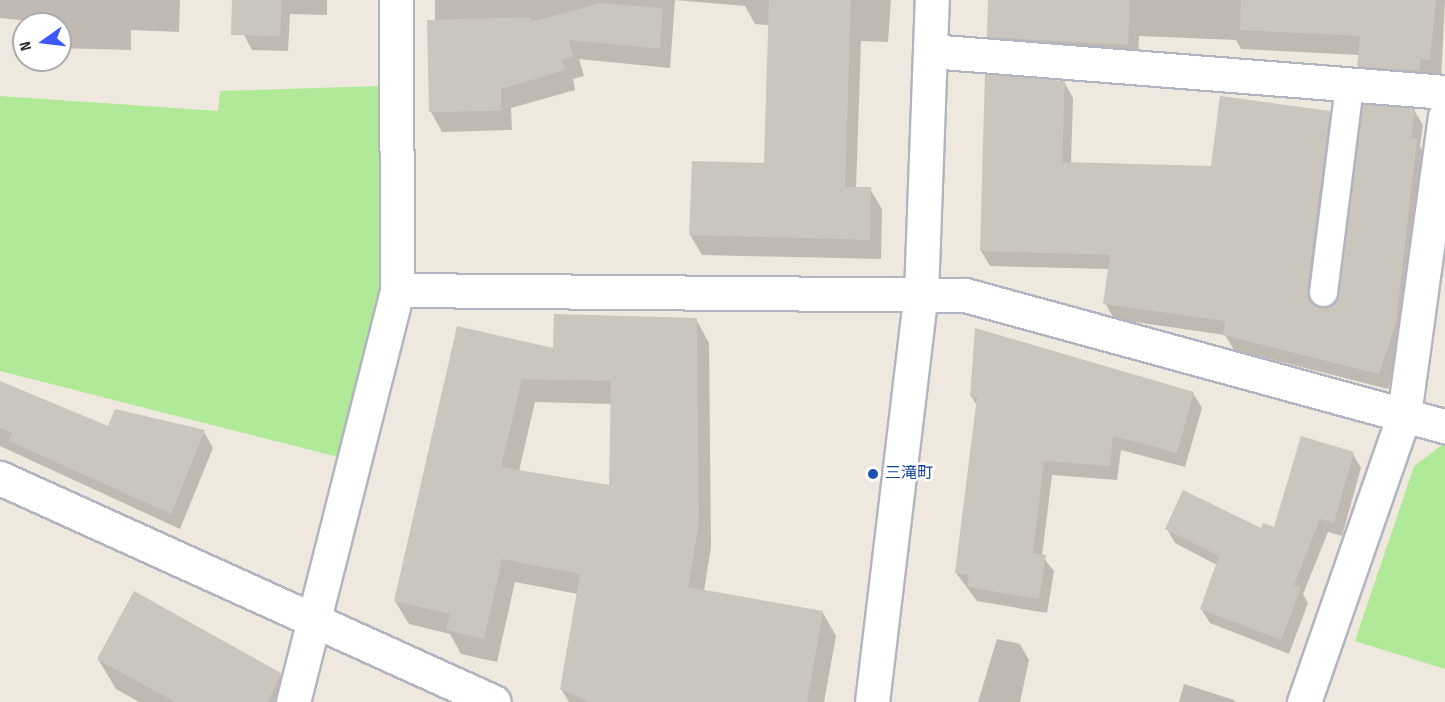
<!DOCTYPE html>
<meta charset="utf-8">
<style>
body{margin:0}
#map{position:relative;width:1445px;height:702px;overflow:hidden;background:#efe8de;font-family:"Sofia Sans Condensed","Noto Sans JP",sans-serif}
div>[style]{position:absolute}
.green>*{inset:0;background:#b0e997}
.shadow>*{inset:0;background:#0003}
.building>*{inset:0;background:#cac5bd}
.roads{filter:drop-shadow(2px 0 #b2b4c1) drop-shadow(-2px 0 #b2b4c1) drop-shadow(0 2px #b2b4c1) drop-shadow(0 -2px #b2b4c1)}
.service>*{height:27px;margin:-13.5px;padding:0 13.5px;transform-origin:13.5px;border-radius:13.5px;background:#fff}
.minor>*{height:33px;margin:-16.5px;padding:0 16.5px;transform-origin:16.5px;border-radius:16.5px;background:#fff}
.tertiary>*{height:33px;margin:-16.5px;padding:0 16.5px;transform-origin:16.5px;border-radius:16.5px;background:#fff}
.dots>*{width:16px;height:16px;translate:-50% -50%;box-sizing:border-box;border:3px solid #fff;border-radius:50%}
span{translate:-50% -50%;white-space:nowrap;text-align:center;line-height:1.15;-webkit-text-stroke:5px #fff;paint-order:stroke}
.transit-label{font-size:16px;color:#164399}
.left{translate:0 -50%;text-align:left}
.north{position:absolute;left:12px;top:12px;width:60px;height:60px;box-sizing:border-box;background:#fff;border:2px solid #ababab;border-radius:50%;rotate:256deg;font-size:16px;font-weight:700;line-height:24px;text-align:center;color:#2c2c2c}
.north::after{content:'';display:block;margin:auto;width:21px;height:27px;background:#3b58ff;clip-path:polygon(50% 0,100% 100%,50% 72%,0 100%)}
</style>
<div id="map">
<div class="green">
<div style="clip-path:polygon(380px 86px,383px 284px,338px 457px,0 371px,0 96px,218px 111px,220px 91px)"></div>
<div style="clip-path:polygon(1442px 445px,1445px 446px,1445px 669px,1355px 641px,1414px 466px)"></div>
</div>
<div class="shadow">
<div style="clip-path:polygon(0 0,180px 0,179px 32px,131px 30px,131px 50px,60px 48px,60px 24px,0 18px)"></div>
<div style="clip-path:polygon(245px 0,327px 0,327px 15px,290px 14px,288px 51px,252px 50px,244px 35px)"></div>
<div style="clip-path:polygon(435px 0,891px 0,888px 42px,861px 41px,856px 189px,870px 189px,882px 209px,881px 259px,702px 255px,690px 235px,693px 163px,765px 164px,769px 25px,755px 24px,745px 6px,675px 0,670px 68px,579px 59px,584px 76px,573px 79px,575px 90px,511px 108px,512px 130px,442px 132px,431px 112px,428px 21px,435px 21px)"></div>
<div style="clip-path:polygon(989px 0,1445px 0,1441px 79px,1369px 85px,1358px 66px,1359px 55px,1241px 49px,1236px 40px,1139px 36px,1138px 64px,1000px 56px,988px 36px)"></div>
<div style="clip-path:polygon(1064px 82px,1073px 98px,1071px 164px,1212px 168px,1329px 112px,1338px 128px,1315px 307px,1322px 309px,1340px 295px,1414px 110px,1423px 125px,1420px 146px,1425px 156px,1404px 339px,1388px 389px,1234px 350px,1225px 335px,1114px 319px,1105px 303px,1110px 269px,990px 266px,981px 251px)"></div>
<div style="clip-path:polygon(evenodd,696px 319px,709px 343px,711px 547px,704px 591px,823px 613px,836px 636px,824px 702px,569px 702px,561px 689px,578px 594px,515px 582px,497px 662px,461px 654px,450px 634px,409px 624px,395px 601px,458px 328px,554px 349px,696px 319px,535px 402px,612px 404px,610px 487px,519px 471px,535px 402px)"></div>
<div style="clip-path:polygon(0 384px,108px 428px,204px 432px,213px 448px,180px 529px,0 446px)"></div>
<div style="clip-path:polygon(1193px 393px,1202px 408px,1185px 467px,1121px 450px,1117px 480px,1052px 475px,1042px 556px,1054px 571px,1047px 613px,977px 601px,956px 573px,977px 406px,971px 396px)"></div>
<div style="clip-path:polygon(1353px 454px,1361px 468px,1342px 536px,1328px 532px,1303px 594px,1308px 603px,1289px 654px,1210px 623px,1201px 609px,1217px 565px,1175px 543px,1167px 529px,1275px 529px)"></div>
<div style="clip-path:polygon(997px 639px,1020px 644px,1029px 660px,1020px 702px,978px 702px)"></div>
<div style="clip-path:polygon(98px 659px,280px 674px,296px 702px,139px 702px,116px 689px)"></div>
<div style="clip-path:polygon(1184px 684px,1234px 700px,1236px 702px,1179px 702px)"></div>
</div>
<div class="building">
<div style="clip-path:polygon(232px 0,282px 0,280px 36px,231px 35px)"></div>
<div style="clip-path:polygon(769px 0,851px 0,845px 187px,871px 187px,870px 240px,689px 235px,692px 161px,764px 163px)"></div>
<div style="clip-path:polygon(988px 0,1130px 0,1128px 45px,987px 37px)"></div>
<div style="clip-path:polygon(1241px 0,1436px 0,1430px 60px,1421px 59px,1419px 71px,1357px 66px,1360px 36px,1240px 30px)"></div>
<div style="clip-path:polygon(601px 3px,663px 8px,660px 49px,569px 40px,573px 56px,562px 60px,565px 70px,501px 89px,501px 111px,429px 112px,427px 20px,531px 17px,530px 22px)"></div>
<div style="clip-path:polygon(985px 74px,1065px 81px,1062px 162px,1211px 166px,1220px 96px,1330px 111px,1307px 290px,1313px 304px,1322px 308px,1339px 294px,1362px 104px,1415px 108px,1411px 138px,1417px 139px,1396px 323px,1379px 374px,1223px 335px,1225px 321px,1103px 304px,1110px 255px,980px 251px)"></div>
<div style="clip-path:polygon(evenodd,554px 314px,697px 318px,699px 523px,688px 587px,823px 611px,807px 702px,589px 702px,560px 689px,580px 574px,502px 559px,484px 639px,446px 630px,450px 614px,394px 601px,457px 326px,553px 348px,554px 314px,522px 379px,611px 381px,609px 485px,501px 467px,522px 379px)"></div>
<div style="clip-path:polygon(975px 328px,1194px 392px,1177px 453px,1113px 436px,1110px 466px,1044px 461px,1033px 553px,1046px 555px,1039px 599px,967px 587px,969px 575px,955px 573px,977px 397px,970px 396px)"></div>
<div style="clip-path:polygon(0 381px,108px 426px,115px 409px,205px 430px,171px 514px,9px 441px,12px 433px,0 428px)"></div>
<div style="clip-path:polygon(1301px 436px,1354px 452px,1334px 523px,1320px 519px,1294px 585px,1301px 588px,1281px 640px,1200px 609px,1219px 556px,1165px 529px,1183px 490px,1261px 528px,1263px 523px,1274px 527px)"></div>
<div style="clip-path:polygon(134px 591px,281px 673px,268px 702px,175px 702px,97px 659px)"></div>
</div>
<div class="roads">
<div class="service">
<div style="left:1323px;top:292px;width:209px;rotate:-82.8deg"></div>
</div>
<div class="minor">
<div style="left:930px;top:51px;width:517px;rotate:4.55deg"></div>
<div style="left:397px;top:290px;width:568px;rotate:0.5deg"></div>
<div style="left:965px;top:295px;width:498px;rotate:15.3deg"></div>
<div style="left:0;top:478px;width:542px;rotate:24.39deg"></div>
<div style="left:293px;top:702px;width:425px;rotate:-75.8deg"></div>
<div style="left:397px;top:290px;width:290px;rotate:-90.2deg"></div>
<div style="left:1304px;top:702px;width:304px;rotate:-70.8deg"></div>
<div style="left:1404px;top:415px;width:301px;rotate:-82.2deg"></div>
</div>
<div class="tertiary">
<div style="left:872px;top:702px;width:411px;rotate:-83.2deg"></div>
<div style="left:921px;top:294px;width:294px;rotate:-87.9deg"></div>
</div>
</div>
<div class="dots">
<div style="left:873px;top:474px;background:#1a4fb4"></div>
</div>
<div class="transit-label">
<span class="left" style="left:885px;top:474px">三滝町</span>
</div>
<div class="north">N</div>
</div>
